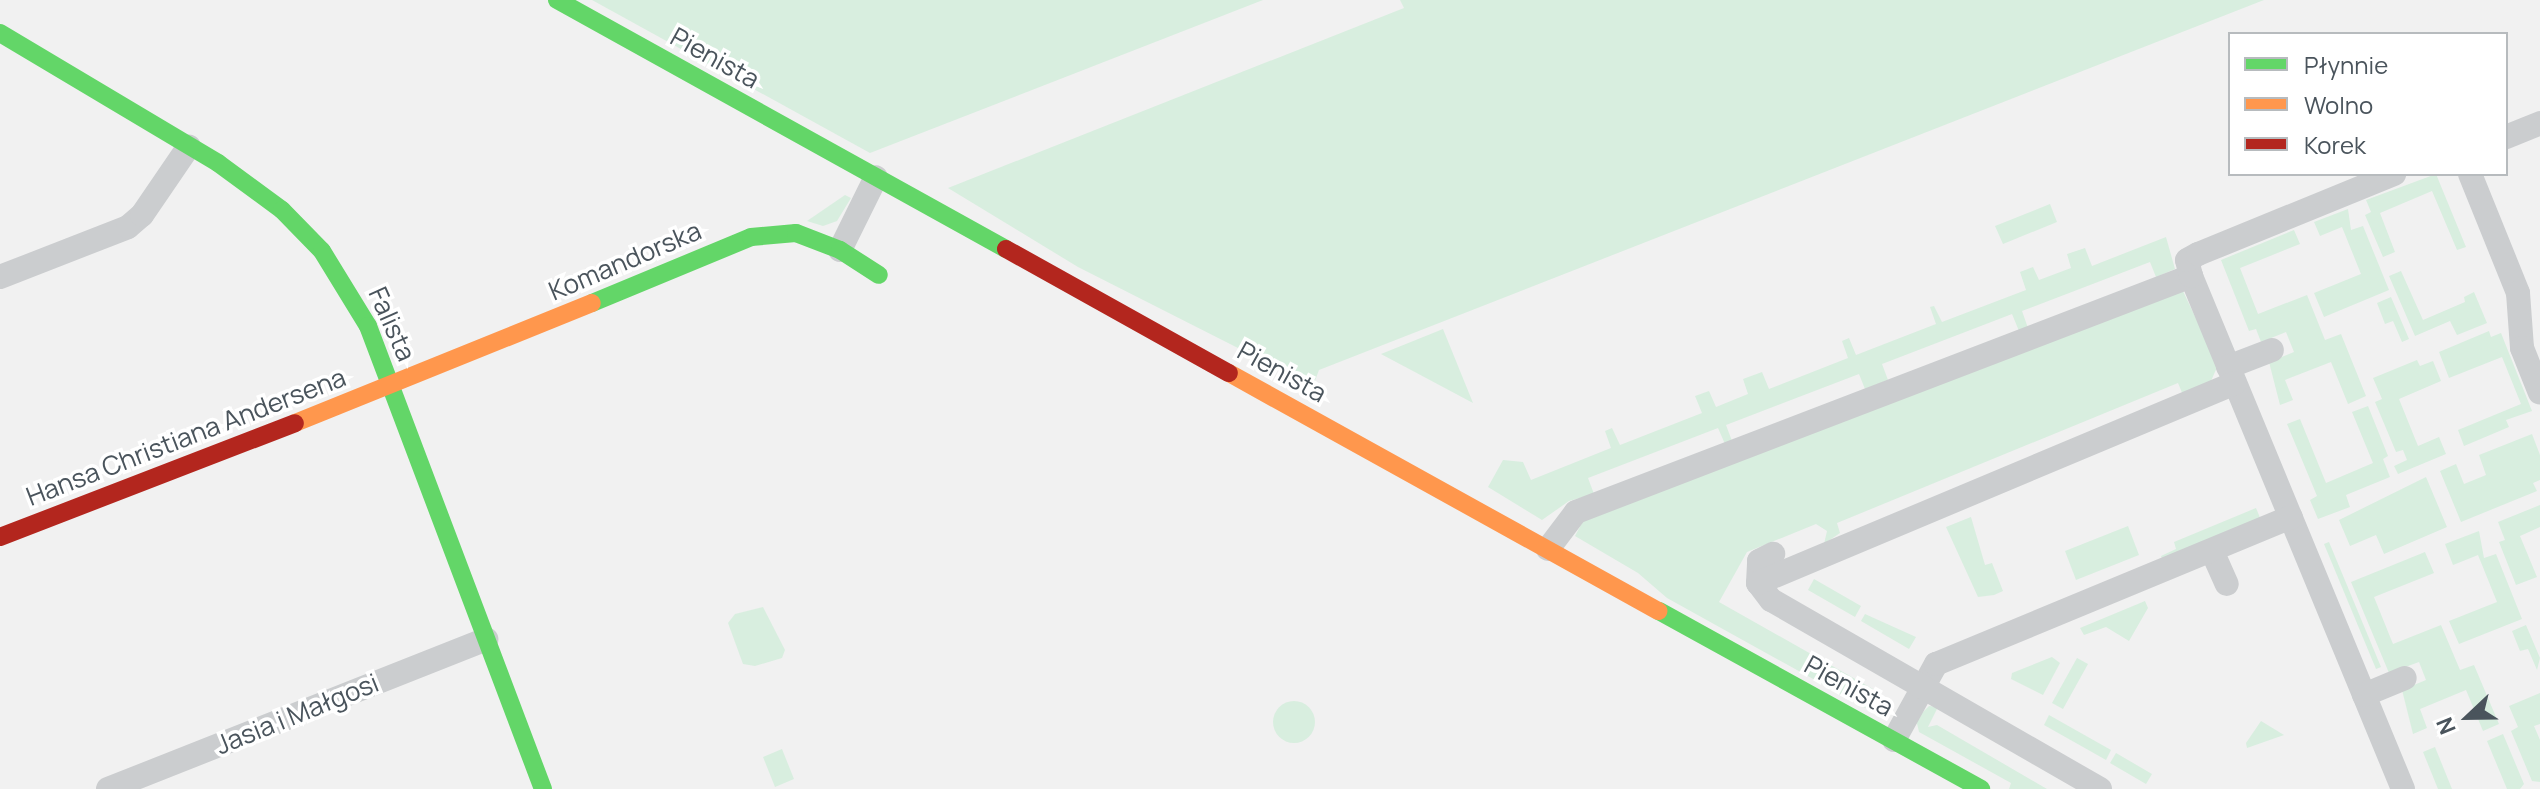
<!DOCTYPE html>
<meta charset="utf-8">
<style>
body{margin:0}
#map{position:relative;width:2540px;height:789px;overflow:hidden;background:#f1f1f1;font-family:Manrope,sans-serif}
div>[style]{position:absolute}
.green>*{inset:0;background:#d8eedf}
.round{border-radius:50%}
.street>*{height:24px;margin:-12px;padding:0 12px;transform-origin:12px;border-radius:12px;background:#cbcdcf}
.fast>*{height:18px;margin:-9px;padding:0 9px;transform-origin:9px;border-radius:9px;background:#63d668}
.slow>*{height:18px;margin:-9px;padding:0 9px;transform-origin:9px;border-radius:9px;background:#ff974d}
.jam>*{height:18px;margin:-9px;padding:0 9px;transform-origin:9px;border-radius:9px;background:#b3261e}
span{translate:-50% -50%;white-space:nowrap;text-align:center;line-height:1.15;-webkit-text-stroke:7px #fff;paint-order:stroke}
.street-label{font-size:26px;color:#4a545c}
.legend{position:absolute;left:2228px;top:32px;width:280px;height:144px;box-sizing:border-box;background:#fff;border:2px solid #b7bbbe;margin:0;padding:10px 14px;list-style:none;font-size:24px;color:#4a545c}
.legend li{display:flex;align-items:center;gap:16px;height:40px}
.legend b{width:40px;border:2px solid #b7bbbe}
.north{position:absolute;left:2428px;top:677px;width:80px;height:80px;-webkit-text-stroke:6px #fff;paint-order:stroke;rotate:248deg;font-size:22px;font-weight:700;line-height:32px;text-align:center;color:#4a545c}
.north::after{content:'';display:block;margin:auto;width:28px;height:36px;background:#4a545c;clip-path:polygon(50% 0,100% 100%,50% 72%,0 100%)}
</style>
<div id="map">
<div class="green">
<div style="clip-path:polygon(592px 0,1263px 0,870px 153px)"></div>
<div style="clip-path:polygon(1400px 0,2264px 0,1319px 370px,1313px 386px,1078px 267px,948px 188px,1404px 8px)"></div>
<div style="clip-path:polygon(2436px 174px,2466px 247px,2457px 250px,2432px 191px,2380px 213px,2395px 252px,2383px 257px,2365px 215px,2371px 212px,2366px 200px)"></div>
<div style="clip-path:polygon(845px 195px,851px 198px,837px 221px,823px 226px,807px 221px)"></div>
<div style="clip-path:polygon(2050px 204px,2057px 222px,2003px 244px,1995px 226px)"></div>
<div style="clip-path:polygon(2348px 209px,2351px 230px,2363px 226px,2389px 290px,2324px 317px,2314px 293px,2361px 274px,2342px 227px,2320px 236px,2314px 222px)"></div>
<div style="clip-path:polygon(2294px 230px,2300px 244px,2240px 268px,2258px 314px,2307px 295px,2325px 340px,2341px 334px,2366px 396px,2348px 404px,2331px 362px,2285px 380px,2293px 400px,2280px 405px,2269px 362px,2294px 352px,2286px 332px,2261px 342px,2256px 329px,2249px 331px,2221px 260px)"></div>
<div style="clip-path:polygon(2166px 237px,2175px 269px,2156px 277px,2150px 262px,2022px 311px,2028px 328px,2019px 331px,2012px 314px,1882px 364px,1888px 380px,1865px 389px,1859px 374px,1726px 425px,1732px 441px,1725px 444px,1718px 428px,1588px 478px,1594px 494px,1569px 501px,1542px 520px,1488px 487px,1503px 460px,1523px 462px,1531px 480px,1611px 448px,1605px 431px,1612px 428px,1620px 445px,1702px 413px,1695px 396px,1709px 391px,1716px 407px,1748px 394px,1743px 379px,1762px 372px,1769px 389px,1848px 358px,1842px 341px,1849px 338px,1856px 355px,1936px 324px,1930px 307px,1934px 306px,1942px 322px,2026px 290px,2020px 272px,2033px 267px,2039px 280px,2071px 268px,2067px 254px,2085px 248px,2092px 266px)"></div>
<div style="clip-path:polygon(2401px 271px,2423px 320px,2465px 302px,2464px 297px,2474px 292px,2487px 323px,2457px 335px,2450px 321px,2415px 336px,2389px 276px)"></div>
<div style="clip-path:polygon(2182px 289px,2218px 365px,2211px 381px,2183px 395px,2178px 383px,1837px 523px,1840px 533px,1824px 544px,1827px 531px,1816px 524px,1747px 552px,1719px 602px,1880px 693px,1869px 710px,1667px 598px,1638px 573px,1575px 536px,1583px 521px)"></div>
<div style="clip-path:polygon(2391px 297px,2409px 339px,2402px 342px,2393px 321px,2385px 324px,2377px 303px)"></div>
<div style="clip-path:polygon(1443px 329px,1473px 403px,1381px 354px)"></div>
<div style="clip-path:polygon(2489px 331px,2491px 337px,2501px 333px,2532px 411px,2506px 420px,2509px 427px,2464px 446px,2458px 430px,2521px 404px,2502px 357px,2449px 378px,2439px 352px)"></div>
<div style="clip-path:polygon(2417px 360px,2420px 366px,2433px 361px,2441px 381px,2399px 399px,2418px 446px,2439px 437px,2446px 454px,2398px 474px,2394px 466px,2407px 460px,2403px 450px,2396px 452px,2375px 402px,2382px 399px,2373px 378px)"></div>
<div style="clip-path:polygon(2368px 406px,2388px 456px,2383px 459px,2390px 477px,2346px 495px,2350px 507px,2318px 519px,2310px 500px,2317px 496px,2287px 424px,2300px 419px,2326px 483px,2373px 463px,2352px 412px)"></div>
<div style="clip-path:polygon(2532px 434px,2540px 455px,2540px 480px,2533px 483px,2537px 491px,2461px 522px,2440px 471px,2456px 464px,2464px 484px,2486px 475px,2479px 455px)"></div>
<div style="clip-path:polygon(2426px 477px,2447px 527px,2384px 554px,2376px 535px,2350px 546px,2339px 520px)"></div>
<div style="clip-path:polygon(2540px 505px,2540px 527px,2520px 536px,2537px 577px,2516px 585px,2499px 542px,2505px 540px,2498px 522px)"></div>
<div style="clip-path:polygon(2256px 508px,2261px 520px,2163px 561px,2161px 556px,2176px 549px,2174px 542px)"></div>
<div style="clip-path:polygon(1971px 517px,1985px 565px,1992px 563px,2003px 591px,1994px 595px,1978px 597px,1946px 527px)"></div>
<div style="clip-path:polygon(2128px 526px,2139px 555px,2076px 580px,2065px 551px)"></div>
<div style="clip-path:polygon(2479px 531px,2484px 558px,2496px 554px,2522px 619px,2459px 644px,2449px 621px,2497px 602px,2478px 555px,2453px 565px,2445px 544px)"></div>
<div style="clip-path:polygon(2329px 542px,2381px 667px,2376px 669px,2324px 544px)"></div>
<div style="clip-path:polygon(2425px 552px,2434px 573px,2374px 597px,2393px 644px,2441px 625px,2460px 670px,2474px 665px,2499px 724px,2483px 731px,2466px 690px,2420px 709px,2427px 728px,2413px 734px,2402px 690px,2426px 680px,2419px 662px,2389px 673px,2351px 582px)"></div>
<div style="clip-path:polygon(1814px 579px,1861px 606px,1855px 617px,1808px 590px)"></div>
<div style="clip-path:polygon(2145px 601px,2148px 608px,2129px 641px,2106px 627px,2084px 635px,2080px 628px)"></div>
<div style="clip-path:polygon(763px 607px,785px 650px,782px 658px,755px 666px,743px 664px,728px 623px,735px 614px)"></div>
<div style="clip-path:polygon(1865px 614px,1916px 637px,1909px 649px,1861px 621px)"></div>
<div style="clip-path:polygon(2526px 625px,2540px 658px,2537px 670px,2528px 649px,2520px 651px,2512px 631px)"></div>
<div style="clip-path:polygon(2052px 657px,2060px 663px,2043px 695px,2011px 679px,2012px 673px)"></div>
<div style="clip-path:polygon(2077px 658px,2088px 664px,2063px 709px,2052px 703px)"></div>
<div style="clip-path:polygon(2540px 693px,2540px 724px,2534px 726px,2540px 740px,2540px 782px,2532px 781px,2511px 731px,2518px 727px,2509px 706px)"></div>
<div class="round" style="left:1273px;top:701px;width:42px;height:42px"></div>
<div style="clip-path:polygon(1929px 706px,1938px 707px,1928px 727px,1937px 725px,2047px 789px,2009px 789px,2011px 783px,1919px 732px,1916px 719px)"></div>
<div style="clip-path:polygon(2049px 715px,2111px 750px,2106px 760px,2044px 725px)"></div>
<div style="clip-path:polygon(2261px 721px,2284px 735px,2247px 748px,2246px 743px)"></div>
<div style="clip-path:polygon(2503px 734px,2524px 784px,2520px 789px,2507px 789px,2487px 741px)"></div>
<div style="clip-path:polygon(2435px 747px,2452px 789px,2438px 789px,2423px 752px)"></div>
<div style="clip-path:polygon(782px 749px,794px 779px,775px 787px,763px 757px)"></div>
<div style="clip-path:polygon(2116px 753px,2152px 774px,2146px 784px,2110px 763px)"></div>
</div>
<div class="street">
<div style="left:2506px;top:137px;width:37px;rotate:-22deg"></div>
<div style="left:2470px;top:174px;width:128px;rotate:68deg"></div>
<div style="left:2518px;top:293px;width:55px;rotate:85.8deg"></div>
<div style="left:2522px;top:348px;width:48px;rotate:68.2deg"></div>
<div style="left:840px;top:250px;width:81px;rotate:-63.7deg"></div>
<div style="left:2191px;top:276px;width:555px;rotate:67.55deg"></div>
<div style="left:0;top:277px;width:137px;rotate:-21.3deg"></div>
<div style="left:128px;top:227px;width:18px;rotate:-41deg"></div>
<div style="left:142px;top:215px;width:83px;rotate:-55.7deg"></div>
<div style="left:2228px;top:367px;width:47px;rotate:-21.1deg"></div>
<div style="left:1548px;top:549px;width:46px;rotate:-52.9deg"></div>
<div style="left:1576px;top:512px;width:659px;rotate:-20.99deg"></div>
<div style="left:2191px;top:276px;width:16px;rotate:-104deg"></div>
<div style="left:2187px;top:260px;width:13px;rotate:-29deg"></div>
<div style="left:2198px;top:254px;width:212px;rotate:-22.2deg"></div>
<div style="left:2212px;top:551px;width:36px;rotate:66deg"></div>
<div style="left:1758px;top:583px;width:22px;rotate:-87deg"></div>
<div style="left:1759px;top:561px;width:16px;rotate:-27deg"></div>
<div style="left:2364px;top:695px;width:44px;rotate:-22.5deg"></div>
<div style="left:1894px;top:740px;width:87px;rotate:-61.1deg"></div>
<div style="left:1936px;top:664px;width:384px;rotate:-22.5deg"></div>
<div style="left:108px;top:789px;width:407px;rotate:-21.6deg"></div>
<div style="left:2100px;top:789px;width:379px;rotate:-150.1deg"></div>
<div style="left:1771px;top:600px;width:21px;rotate:-127deg"></div>
<div style="left:1758px;top:583px;width:517px;rotate:-22.75deg"></div>
</div>
<div class="fast">
<div style="left:557px;top:0;width:513px;rotate:29.01deg"></div>
<div style="left:0;top:33px;width:254px;rotate:30.8deg"></div>
<div style="left:218px;top:163px;width:79px;rotate:36.3deg"></div>
<div style="left:282px;top:210px;width:57px;rotate:45.7deg"></div>
<div style="left:322px;top:251px;width:88px;rotate:58.5deg"></div>
<div style="left:368px;top:326px;width:495px;rotate:69.3deg"></div>
<div style="left:592px;top:303px;width:172px;rotate:-22.5deg"></div>
<div style="left:751px;top:237px;width:45px;rotate:-5.1deg"></div>
<div style="left:796px;top:233px;width:47px;rotate:21.1deg"></div>
<div style="left:840px;top:250px;width:46px;rotate:32.7deg"></div>
<div style="left:1659px;top:611px;width:368px;rotate:28.9deg"></div>
</div>
<div class="slow">
<div style="left:1229px;top:373px;width:491px;rotate:29deg"></div>
<div style="left:295px;top:423px;width:320px;rotate:-22deg"></div>
</div>
<div class="jam">
<div style="left:1006px;top:249px;width:255px;rotate:29.1deg"></div>
<div style="left:0;top:537px;width:316px;rotate:-21.1deg"></div>
</div>
<div class="street-label">
<span style="left:715px;top:58px;rotate:29deg">Pienista</span>
<span style="left:625px;top:261px;rotate:-23deg">Komandorska</span>
<span style="left:392px;top:324px;rotate:66deg">Falista</span>
<span style="left:1282px;top:372px;rotate:29deg">Pienista</span>
<span style="left:186px;top:437px;rotate:-21deg">Hansa Christiana Andersena</span>
<span style="left:1849px;top:686px;rotate:29deg">Pienista</span>
<span style="left:297px;top:714px;rotate:-22deg">Jasia i Małgosi</span>
</div>
<ul class="legend">
<li><b style="height:10px;background:#63d668"></b>Płynnie</li>
<li><b style="height:10px;background:#ff974d"></b>Wolno</li>
<li><b style="height:10px;background:#b3261e"></b>Korek</li>
</ul>
<div class="north">N</div>
</div>
